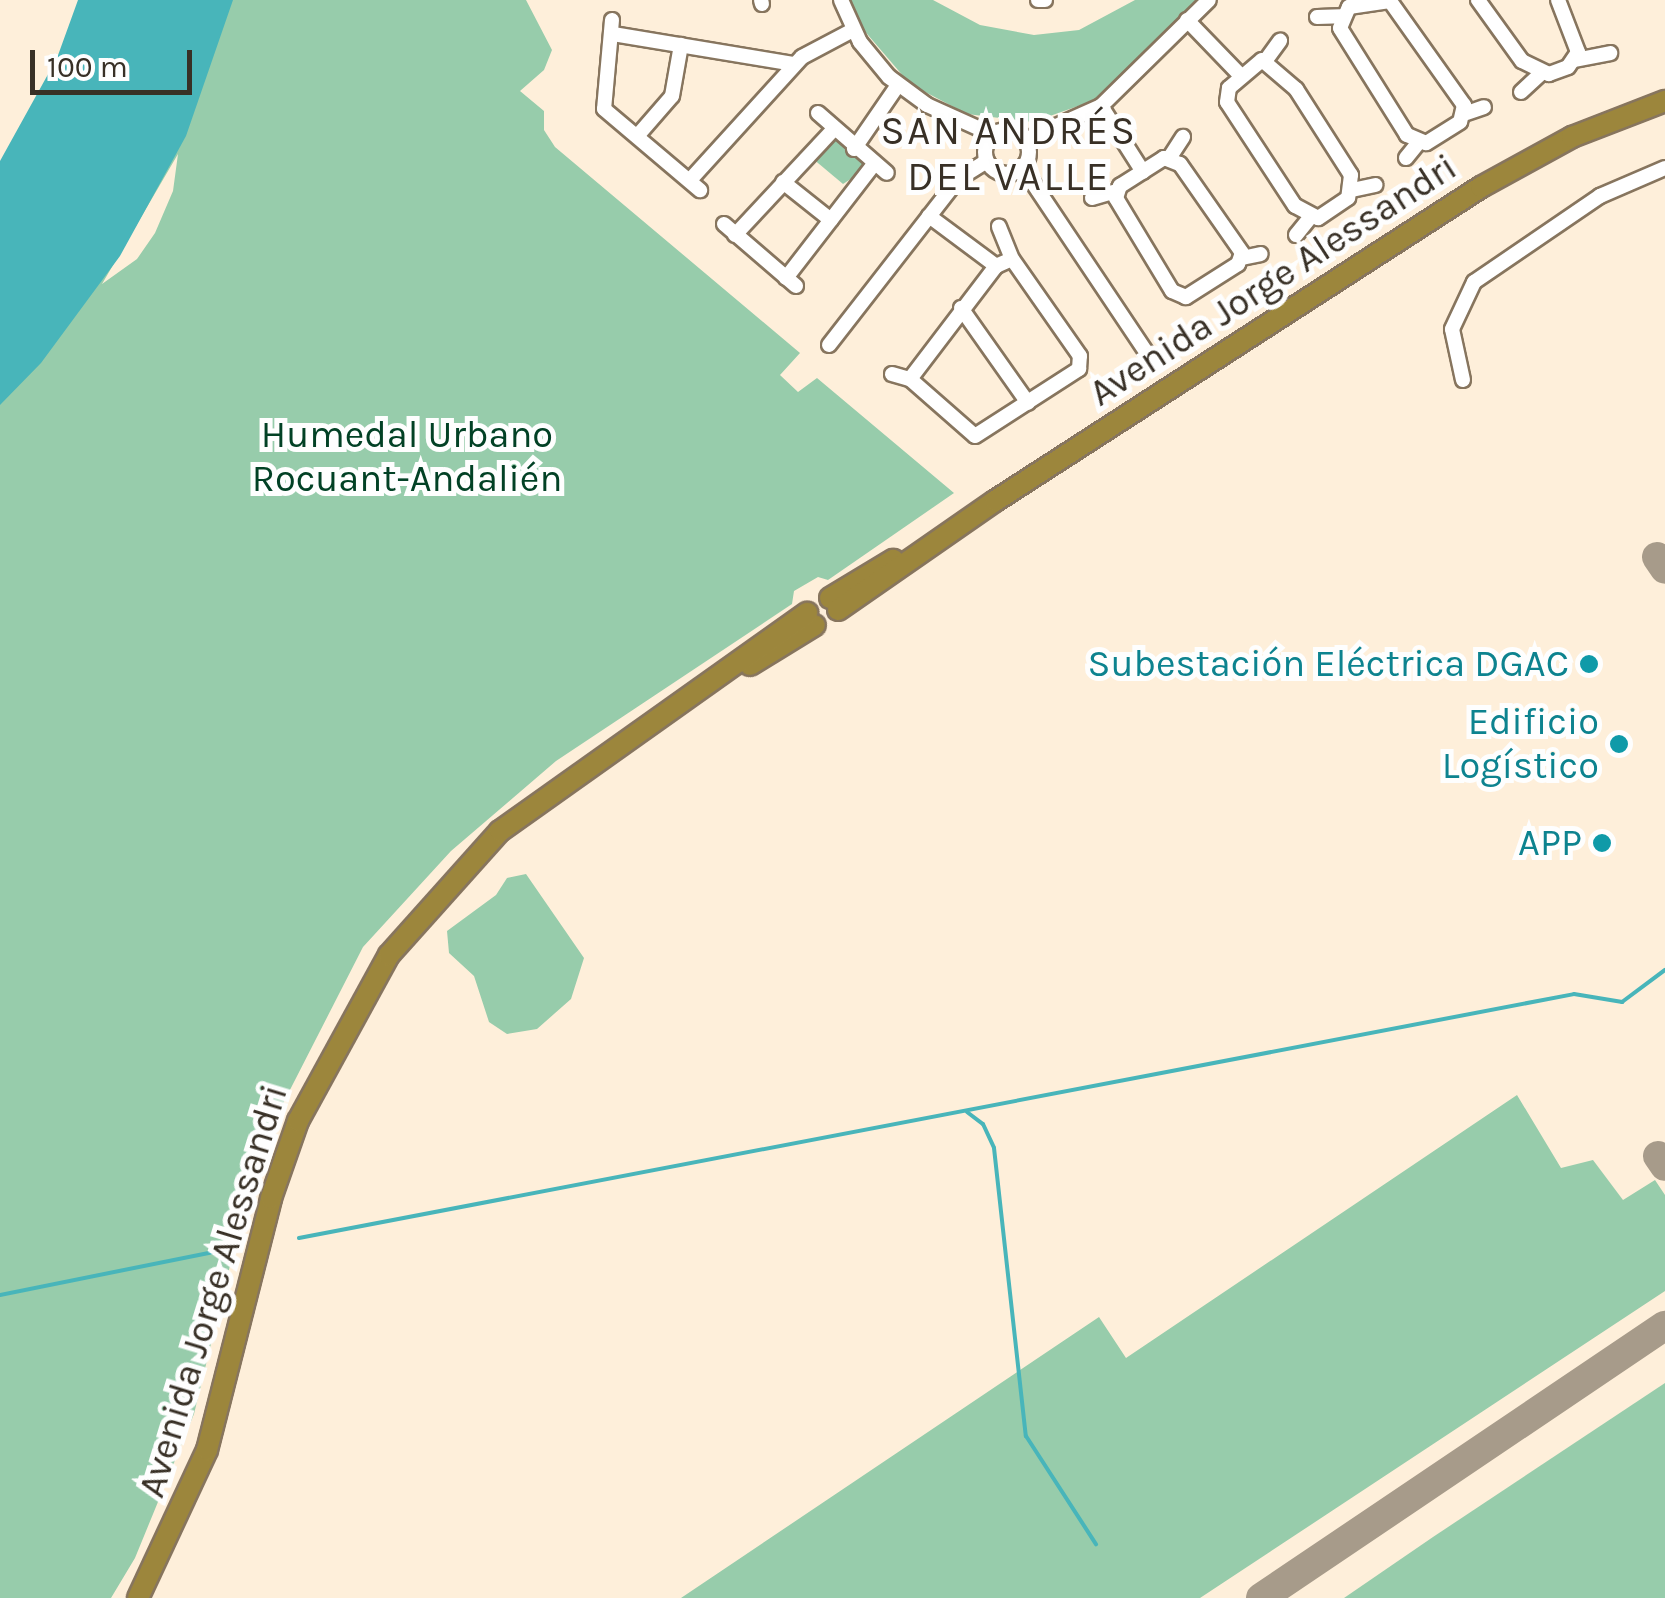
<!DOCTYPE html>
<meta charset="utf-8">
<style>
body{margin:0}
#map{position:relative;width:1665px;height:1598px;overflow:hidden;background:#feefda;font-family:Karla,sans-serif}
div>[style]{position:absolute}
.green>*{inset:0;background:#97ccab}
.water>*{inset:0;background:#48b5ba}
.stream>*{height:4px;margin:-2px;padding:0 2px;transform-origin:2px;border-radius:2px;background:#48b5ba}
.taxiway>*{height:30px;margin:-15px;padding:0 15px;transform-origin:15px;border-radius:15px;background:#a79b8a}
.roads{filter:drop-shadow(2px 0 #87755e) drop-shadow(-2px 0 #87755e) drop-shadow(0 2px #87755e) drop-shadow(0 -2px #87755e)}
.minor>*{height:14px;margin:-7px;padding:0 7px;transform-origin:7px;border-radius:7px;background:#fff}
.minor>.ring{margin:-7px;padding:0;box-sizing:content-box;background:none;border:14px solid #fff;border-radius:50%}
.highway>*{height:20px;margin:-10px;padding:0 10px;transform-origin:10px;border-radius:10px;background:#9c863c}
.dots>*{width:28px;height:28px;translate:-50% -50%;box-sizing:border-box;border:5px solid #fefefe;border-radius:50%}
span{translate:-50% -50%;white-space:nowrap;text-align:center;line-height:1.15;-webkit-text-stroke:10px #fefefe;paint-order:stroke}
.street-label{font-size:38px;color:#383026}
.park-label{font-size:38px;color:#024125}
.culture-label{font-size:38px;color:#0d838f}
.right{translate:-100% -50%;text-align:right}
.neighbourhood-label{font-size:40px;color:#383026;letter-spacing:2.5px}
.scale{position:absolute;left:30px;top:50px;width:162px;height:45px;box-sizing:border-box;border:5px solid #383026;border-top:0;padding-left:12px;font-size:30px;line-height:35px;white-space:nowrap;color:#383026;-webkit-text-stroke:8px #fefefe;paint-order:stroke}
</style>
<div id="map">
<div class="green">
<div style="clip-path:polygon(evenodd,202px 0,526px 0,552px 50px,544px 70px,520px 91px,544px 111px,544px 130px,555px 147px,800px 353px,780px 375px,798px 392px,817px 378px,954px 493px,828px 580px,818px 577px,794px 591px,792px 604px,556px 761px,451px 851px,363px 947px,271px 1127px,244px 1208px,194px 1414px,135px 1558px,111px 1598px,0 1598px,0 326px,202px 0,178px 154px,173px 191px,155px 233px,137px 259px,102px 284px,178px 154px)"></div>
<div style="clip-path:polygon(849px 0,933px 0,980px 25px,1034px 35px,1079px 30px,1135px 0,1196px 0,1095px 100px,1033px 122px,967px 114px,910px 84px,862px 28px)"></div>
<div style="clip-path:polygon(834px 138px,864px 162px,863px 171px,843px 184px,812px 158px)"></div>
<div style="clip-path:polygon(526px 874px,584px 958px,571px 999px,537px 1029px,507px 1034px,489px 1022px,474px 976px,449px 953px,447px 931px,496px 895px,507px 878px)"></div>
<div style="clip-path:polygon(1517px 1095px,1561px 1168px,1593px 1160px,1623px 1200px,1655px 1180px,1665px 1195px,1665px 1291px,1200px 1598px,681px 1598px,1099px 1317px,1126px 1358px)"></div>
<div style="clip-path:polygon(1665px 1383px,1665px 1598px,1344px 1598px,1433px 1537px)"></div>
</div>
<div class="water">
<div style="clip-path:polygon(78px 0,233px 0,186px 136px,120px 256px,41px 363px,0 405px,0 161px,57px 58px)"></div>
</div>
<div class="stream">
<div style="left:967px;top:1112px;width:20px;rotate:37deg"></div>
<div style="left:983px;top:1124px;width:26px;rotate:65deg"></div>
<div style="left:994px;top:1148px;width:290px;rotate:83.7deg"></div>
<div style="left:1026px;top:1436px;width:129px;rotate:57.1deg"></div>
<div style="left:299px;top:1238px;width:1298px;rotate:-10.83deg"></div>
<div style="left:1574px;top:994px;width:49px;rotate:9.5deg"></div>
<div style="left:1622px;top:1002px;width:54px;rotate:-36.7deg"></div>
<div style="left:0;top:1295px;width:223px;rotate:-11.4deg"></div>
</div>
<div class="taxiway">
<div style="left:1657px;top:557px;width:14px;rotate:56deg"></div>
<div style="left:1658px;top:1156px;width:12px;rotate:55deg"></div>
<div style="left:1261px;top:1598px;width:487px;rotate:-34deg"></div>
</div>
<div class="roads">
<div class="minor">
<div style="left:761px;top:0;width:4px;rotate:76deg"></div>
<div style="left:841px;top:0;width:46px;rotate:65.7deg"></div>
<div style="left:860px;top:42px;width:45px;rotate:50.4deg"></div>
<div style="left:889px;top:77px;width:47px;rotate:36.4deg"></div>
<div style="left:927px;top:105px;width:72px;rotate:24.4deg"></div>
<div style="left:1038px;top:0;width:7px"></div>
<div style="left:1478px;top:0;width:75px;rotate:54.2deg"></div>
<div style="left:1522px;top:61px;width:30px;rotate:26deg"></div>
<div style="left:1549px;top:74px;width:20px;rotate:-20deg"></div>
<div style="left:1568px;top:67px;width:18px;rotate:-56deg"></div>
<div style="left:1578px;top:52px;width:56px;rotate:-111deg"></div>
<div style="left:1390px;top:1px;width:128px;rotate:54.6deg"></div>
<div style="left:1464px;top:105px;width:17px;rotate:103deg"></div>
<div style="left:1460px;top:122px;width:40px;rotate:148deg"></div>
<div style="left:1426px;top:143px;width:21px;rotate:-157deg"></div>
<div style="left:1407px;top:135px;width:126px;rotate:-122.1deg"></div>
<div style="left:1340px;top:28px;width:23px;rotate:-67deg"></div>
<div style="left:1349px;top:7px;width:41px;rotate:-8.3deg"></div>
<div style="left:1317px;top:17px;width:24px;rotate:-2deg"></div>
<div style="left:612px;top:20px;width:89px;rotate:95.1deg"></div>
<div style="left:604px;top:109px;width:126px;rotate:40.2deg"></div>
<div style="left:1187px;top:20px;width:78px;rotate:46deg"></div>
<div style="left:613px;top:34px;width:184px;rotate:9.4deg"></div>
<div style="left:1262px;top:60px;width:45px;rotate:40.5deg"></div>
<div style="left:1296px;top:89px;width:102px;rotate:57.4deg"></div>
<div style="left:1351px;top:175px;width:23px;rotate:97deg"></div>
<div style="left:1348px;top:198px;width:36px;rotate:146deg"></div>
<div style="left:1318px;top:218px;width:26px;rotate:-152deg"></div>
<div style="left:1295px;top:206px;width:124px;rotate:-123.2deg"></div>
<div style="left:1227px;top:102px;width:14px;rotate:-82deg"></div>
<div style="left:1229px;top:88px;width:43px;rotate:-40.3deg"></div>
<div style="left:1266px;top:60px;width:24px;rotate:-54deg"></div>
<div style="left:1575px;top:60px;width:36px;rotate:-11deg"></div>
<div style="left:1521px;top:92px;width:26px;rotate:-43deg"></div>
<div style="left:1101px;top:106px;width:78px;rotate:57.5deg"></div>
<div style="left:818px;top:113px;width:91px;rotate:41deg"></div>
<div style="left:1464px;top:114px;width:21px;rotate:-19deg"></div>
<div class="ring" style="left:985px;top:130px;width:30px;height:30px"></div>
<div style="left:639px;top:134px;width:50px;rotate:-49deg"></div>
<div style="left:672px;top:96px;width:52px;rotate:-80deg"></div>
<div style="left:1025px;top:140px;width:83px;rotate:-24.1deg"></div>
<div style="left:1101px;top:106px;width:151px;rotate:-44.5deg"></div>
<div style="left:854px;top:149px;width:78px;rotate:-55.5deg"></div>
<div style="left:1170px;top:157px;width:24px;rotate:-57deg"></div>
<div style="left:1164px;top:158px;width:17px;rotate:21deg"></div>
<div style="left:1180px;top:164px;width:108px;rotate:55.1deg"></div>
<div style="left:1242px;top:253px;width:12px;rotate:110deg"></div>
<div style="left:1238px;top:264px;width:62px;rotate:147.6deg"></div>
<div style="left:1186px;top:297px;width:15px;rotate:-157deg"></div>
<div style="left:1172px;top:291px;width:109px;rotate:-121.1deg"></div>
<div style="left:1116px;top:198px;width:13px;rotate:-72deg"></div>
<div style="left:1120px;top:186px;width:52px;rotate:-32.5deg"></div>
<div style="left:1406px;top:158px;width:19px;rotate:-51deg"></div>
<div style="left:1023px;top:168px;width:226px;rotate:56.2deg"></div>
<div style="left:690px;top:180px;width:166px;rotate:-47.7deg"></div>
<div style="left:802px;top:57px;width:58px;rotate:-27.9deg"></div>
<div style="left:783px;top:182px;width:61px;rotate:38.4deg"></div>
<div style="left:1352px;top:190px;width:24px;rotate:-12deg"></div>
<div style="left:1092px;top:198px;width:25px;rotate:-16deg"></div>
<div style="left:929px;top:216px;width:84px;rotate:36.7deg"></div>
<div style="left:724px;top:224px;width:95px;rotate:40.7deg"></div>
<div style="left:735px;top:235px;width:144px;rotate:-47deg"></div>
<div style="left:1296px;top:235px;width:22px;rotate:-51deg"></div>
<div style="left:1242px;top:258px;width:19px;rotate:-12deg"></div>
<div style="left:786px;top:278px;width:144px;rotate:-52.3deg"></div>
<div style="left:961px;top:308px;width:116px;rotate:54.8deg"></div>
<div style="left:829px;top:345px;width:210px;rotate:-52.1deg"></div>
<div style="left:958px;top:179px;width:34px;rotate:-32deg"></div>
<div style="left:892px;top:374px;width:19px;rotate:16deg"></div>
<div style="left:910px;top:379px;width:86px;rotate:41.2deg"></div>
<div style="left:975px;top:436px;width:124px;rotate:-32.8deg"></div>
<div style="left:1079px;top:369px;width:13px;rotate:-86deg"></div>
<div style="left:1080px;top:356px;width:118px;rotate:-125deg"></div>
<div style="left:1012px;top:259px;width:35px;rotate:-112deg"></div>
<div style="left:910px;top:379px;width:142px;rotate:-52.7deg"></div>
<div style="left:996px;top:266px;width:17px;rotate:-24deg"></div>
<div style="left:1463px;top:380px;width:52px;rotate:-102.2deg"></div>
<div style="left:1452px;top:329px;width:52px;rotate:-64.9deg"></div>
<div style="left:1474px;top:282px;width:153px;rotate:-34.3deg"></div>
<div style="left:1600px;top:196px;width:71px;rotate:-23.3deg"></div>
</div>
<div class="highway">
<div style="left:830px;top:598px;width:74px;rotate:-31.1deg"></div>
<div style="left:838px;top:610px;width:191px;rotate:-34.8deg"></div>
<div style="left:995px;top:501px;width:579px;rotate:-32.87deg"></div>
<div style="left:1481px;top:187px;width:104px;rotate:-28.8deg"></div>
<div style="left:1572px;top:137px;width:100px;rotate:-21.2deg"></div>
<div style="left:750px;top:665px;width:76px;rotate:-31.6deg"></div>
<div style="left:138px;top:1598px;width:163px;rotate:-65deg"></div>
<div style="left:207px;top:1450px;width:260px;rotate:-75.7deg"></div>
<div style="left:271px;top:1198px;width:82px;rotate:-70.7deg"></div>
<div style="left:298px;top:1121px;width:189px;rotate:-61.3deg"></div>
<div style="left:389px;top:955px;width:166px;rotate:-48.2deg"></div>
<div style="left:500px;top:831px;width:377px;rotate:-35.4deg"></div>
</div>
</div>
<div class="dots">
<div style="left:1589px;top:664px;background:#0f9aa8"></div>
<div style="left:1619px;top:744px;background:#0f9aa8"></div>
<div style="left:1602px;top:843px;background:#0f9aa8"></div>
</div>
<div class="street-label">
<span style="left:1273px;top:280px;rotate:-33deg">Avenida Jorge Alessandri</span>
<span style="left:213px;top:1291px;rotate:-73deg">Avenida Jorge Alessandri</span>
</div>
<div class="park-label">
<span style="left:407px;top:457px">Humedal Urbano<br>Rocuant-Andalién</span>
</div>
<div class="culture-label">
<span class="right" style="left:1569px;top:664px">Subestación Eléctrica DGAC</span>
<span class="right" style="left:1599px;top:744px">Edificio<br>Logístico</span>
<span class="right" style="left:1582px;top:843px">APP</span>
</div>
<div class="neighbourhood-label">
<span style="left:1009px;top:154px">SAN ANDRÉS<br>DEL VALLE</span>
</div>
<div class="scale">100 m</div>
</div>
